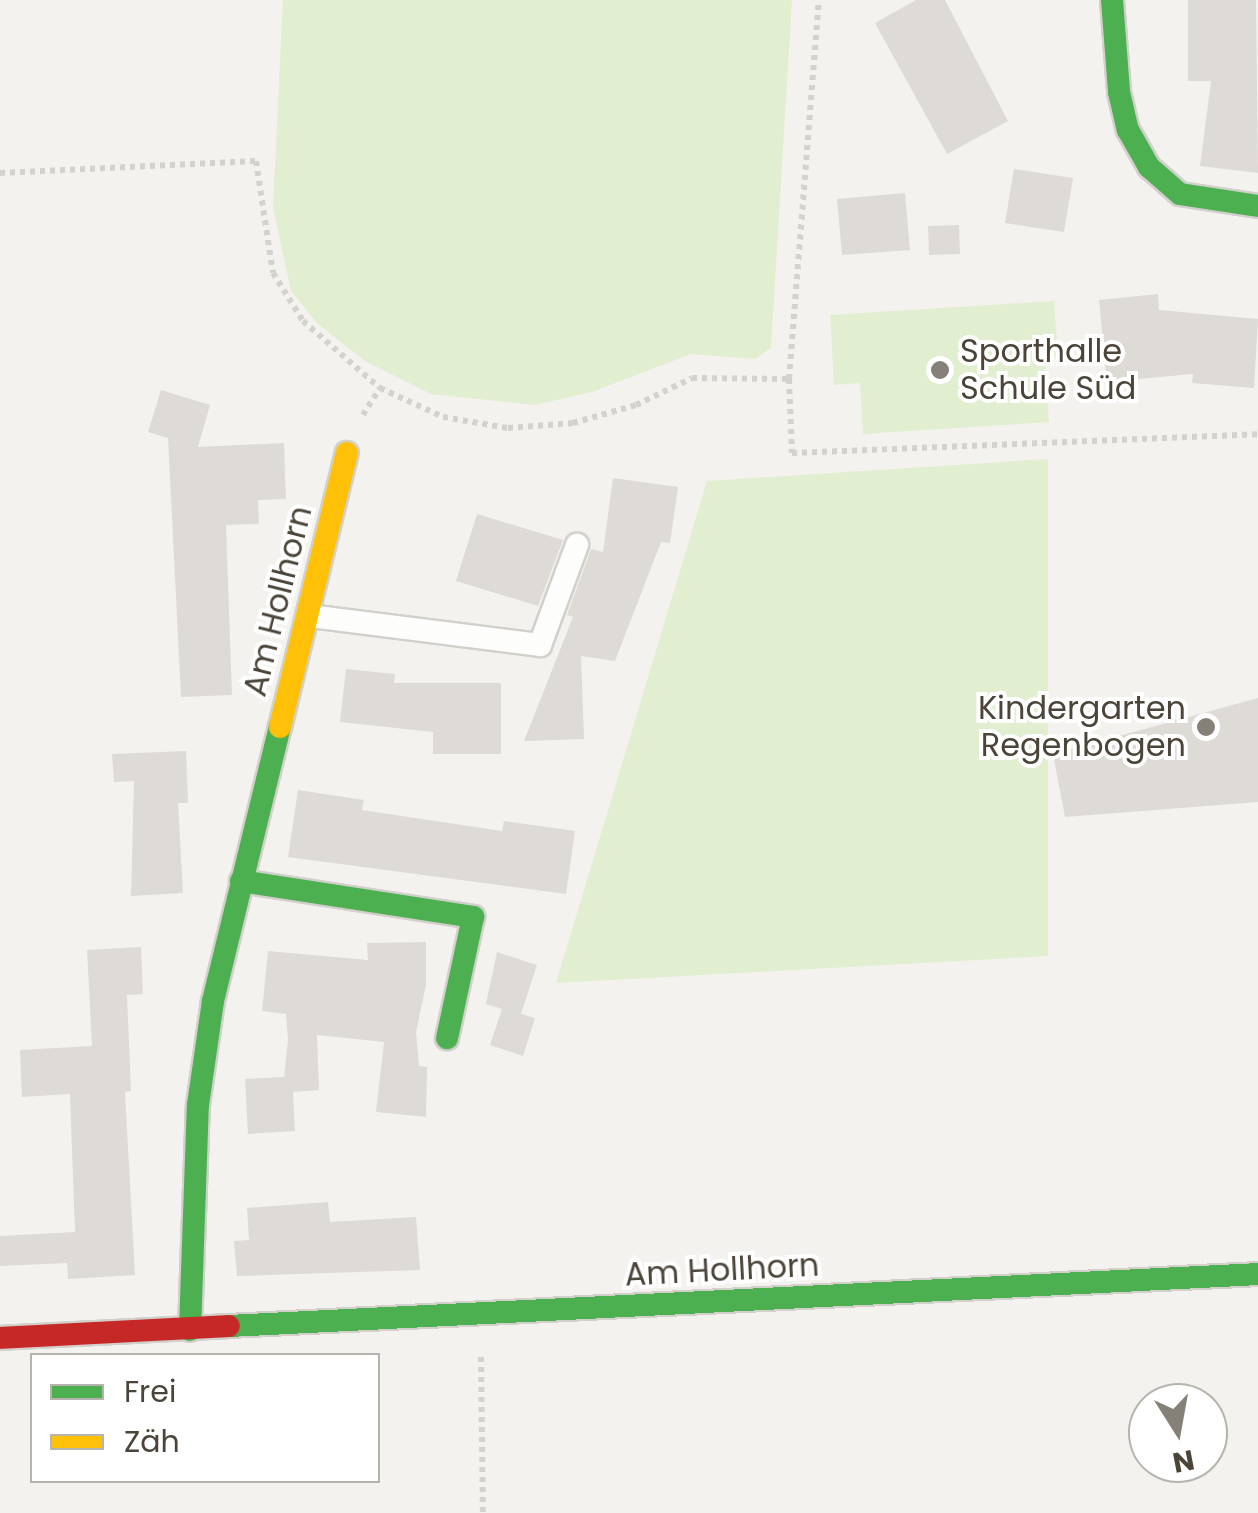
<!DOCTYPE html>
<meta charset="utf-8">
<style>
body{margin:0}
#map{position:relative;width:1258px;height:1513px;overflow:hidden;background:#f4f2ee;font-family:Poppins,sans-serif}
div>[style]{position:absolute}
.green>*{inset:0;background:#e1eecf}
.building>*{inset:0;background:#dedbd6}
.path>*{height:6px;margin-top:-3px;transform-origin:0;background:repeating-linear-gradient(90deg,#d3d2cc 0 5px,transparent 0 10px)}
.roads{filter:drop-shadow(2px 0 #d2d0cb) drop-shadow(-2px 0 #d2d0cb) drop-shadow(0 2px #d2d0cb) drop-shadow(0 -2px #d2d0cb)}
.lane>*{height:22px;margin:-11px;padding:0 11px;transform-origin:11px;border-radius:11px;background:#fdfdfc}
.fast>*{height:22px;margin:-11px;padding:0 11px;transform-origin:11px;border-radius:11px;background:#4caf50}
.slow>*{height:22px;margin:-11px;padding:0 11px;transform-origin:11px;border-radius:11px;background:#ffc107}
.jam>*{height:22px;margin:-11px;padding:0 11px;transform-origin:11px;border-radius:11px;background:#c62828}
.dots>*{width:28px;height:28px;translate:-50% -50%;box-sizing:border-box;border:5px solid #fff;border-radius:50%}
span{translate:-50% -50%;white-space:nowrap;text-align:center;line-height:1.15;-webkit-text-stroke:8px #fff;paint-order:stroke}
.poi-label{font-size:32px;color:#4b4439}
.left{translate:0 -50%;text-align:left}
.right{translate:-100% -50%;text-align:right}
.street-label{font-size:32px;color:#4b4439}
.legend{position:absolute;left:30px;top:1353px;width:350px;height:130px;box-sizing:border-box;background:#fff;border:2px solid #b7b4b0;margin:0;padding:12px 18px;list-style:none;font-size:30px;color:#4b4439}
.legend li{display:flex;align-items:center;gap:20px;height:50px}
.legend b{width:50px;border:2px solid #b7b4b0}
.north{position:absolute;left:1128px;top:1383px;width:100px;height:100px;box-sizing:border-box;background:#fff;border:2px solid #b7b4b0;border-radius:50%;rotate:169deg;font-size:28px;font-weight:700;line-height:40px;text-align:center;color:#4b4439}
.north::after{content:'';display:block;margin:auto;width:35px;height:45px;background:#868178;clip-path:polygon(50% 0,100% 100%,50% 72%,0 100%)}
</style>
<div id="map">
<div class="green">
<div style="clip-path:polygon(283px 0,792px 0,771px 348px,755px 359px,691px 354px,592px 392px,534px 405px,431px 394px,365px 361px,318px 324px,291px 291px,273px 207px)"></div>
<div style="clip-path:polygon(1054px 301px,1058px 357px,1045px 358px,1049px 422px,863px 434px,860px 383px,834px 385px,830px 315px)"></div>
<div style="clip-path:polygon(1048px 459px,1048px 956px,556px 983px,707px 481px)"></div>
</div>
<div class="building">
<div style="clip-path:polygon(916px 0,945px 0,1008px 121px,947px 154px,875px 23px)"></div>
<div style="clip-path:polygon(1188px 0,1256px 0,1258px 173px,1200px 166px,1211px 81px,1188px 81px)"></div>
<div style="clip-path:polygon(1014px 169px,1073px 178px,1064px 232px,1005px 223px)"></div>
<div style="clip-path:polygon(905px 193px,910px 250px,842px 255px,837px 199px)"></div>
<div style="clip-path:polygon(959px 225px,960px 254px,929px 255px,928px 226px)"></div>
<div style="clip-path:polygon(1158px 294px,1159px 310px,1258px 319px,1254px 388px,1192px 383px,1193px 374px,1107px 382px,1099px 300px)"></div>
<div style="clip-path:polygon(161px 390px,210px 405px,198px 447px,284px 443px,286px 499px,258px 500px,259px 524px,226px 525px,232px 695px,181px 697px,168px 438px,148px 432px)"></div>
<div style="clip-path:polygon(613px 478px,678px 487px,670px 543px,661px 542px,615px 661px,581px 656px,584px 739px,524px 741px,573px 617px,567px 615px,591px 549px,603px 552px)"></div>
<div style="clip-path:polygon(477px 514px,563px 540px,538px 606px,456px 581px)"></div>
<div style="clip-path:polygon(346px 669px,395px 674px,394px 683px,501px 683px,501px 754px,433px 754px,433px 732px,340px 722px)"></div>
<div style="clip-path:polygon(1258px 698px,1258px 802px,1065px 817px,1053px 754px)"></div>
<div style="clip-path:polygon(186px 751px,188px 803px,178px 803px,183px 893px,131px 896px,134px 781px,114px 782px,112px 754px)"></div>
<div style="clip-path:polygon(298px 790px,364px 800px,362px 810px,502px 831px,504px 821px,575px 831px,566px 894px,288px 857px)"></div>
<div style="clip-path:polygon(426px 942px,426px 985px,416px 1032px,419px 1066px,427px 1067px,426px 1117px,376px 1112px,384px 1042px,317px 1035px,319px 1090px,293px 1092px,295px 1131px,248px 1134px,245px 1079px,284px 1077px,288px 1040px,286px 1014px,262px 1011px,268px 951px,368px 960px,367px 943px)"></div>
<div style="clip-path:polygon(141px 947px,143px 994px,127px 995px,131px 1091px,125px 1092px,135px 1275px,68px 1279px,67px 1263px,0 1266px,0 1236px,75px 1232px,70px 1094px,22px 1097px,20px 1050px,92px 1046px,87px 950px)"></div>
<div style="clip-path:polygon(497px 952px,537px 965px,521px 1014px,535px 1018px,523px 1056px,490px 1045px,502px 1009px,486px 1004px)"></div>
<div style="clip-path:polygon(328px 1202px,330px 1222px,416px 1217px,420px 1270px,237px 1276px,234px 1241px,249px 1240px,247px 1208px)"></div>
</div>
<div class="path">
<div style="left:0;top:173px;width:256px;rotate:-2.7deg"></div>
<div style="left:256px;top:161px;width:113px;rotate:81.4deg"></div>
<div style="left:273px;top:273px;width:57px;rotate:58deg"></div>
<div style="left:303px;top:321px;width:102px;rotate:41deg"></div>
<div style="left:380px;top:388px;width:69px;rotate:24.7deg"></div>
<div style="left:443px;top:417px;width:66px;rotate:9.6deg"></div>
<div style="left:508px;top:428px;width:65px;rotate:-4.4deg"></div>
<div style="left:573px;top:423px;width:66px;rotate:-15.9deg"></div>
<div style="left:636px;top:405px;width:62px;rotate:-25.7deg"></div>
<div style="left:692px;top:378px;width:97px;rotate:0.6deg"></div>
<div style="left:789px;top:379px;width:380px;rotate:-85.5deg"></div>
<div style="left:789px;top:379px;width:74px;rotate:87.7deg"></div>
<div style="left:792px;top:453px;width:466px;rotate:-2.3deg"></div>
<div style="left:363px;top:415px;width:32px;rotate:-58deg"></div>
<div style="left:481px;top:1357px;width:156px;rotate:89.3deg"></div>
</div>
<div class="roads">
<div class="lane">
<div style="left:310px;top:616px;width:232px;rotate:7.2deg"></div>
<div style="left:540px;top:645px;width:107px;rotate:-69.7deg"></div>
</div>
<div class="fast">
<div style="left:1112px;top:0;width:92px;rotate:85.6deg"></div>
<div style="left:1119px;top:92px;width:39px;rotate:77deg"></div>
<div style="left:1128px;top:130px;width:43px;rotate:60.4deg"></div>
<div style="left:1149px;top:167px;width:41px;rotate:41.1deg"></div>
<div style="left:1180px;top:194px;width:79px;rotate:8.7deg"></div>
<div style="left:241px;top:881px;width:235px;rotate:8.8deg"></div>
<div style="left:473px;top:917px;width:124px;rotate:102.1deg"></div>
<div style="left:229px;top:1326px;width:1030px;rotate:-2.89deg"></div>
<div style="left:190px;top:1330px;width:225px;rotate:-88deg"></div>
<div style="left:198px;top:1105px;width:105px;rotate:-81.8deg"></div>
<div style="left:213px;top:1001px;width:282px;rotate:-76.3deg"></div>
</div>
<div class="slow">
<div style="left:280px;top:727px;width:282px;rotate:-76.3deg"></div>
</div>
<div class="jam">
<div style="left:0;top:1338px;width:229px;rotate:-3deg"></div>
</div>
</div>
<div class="dots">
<div style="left:940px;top:370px;background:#868178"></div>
<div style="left:1206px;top:727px;background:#868178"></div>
</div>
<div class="poi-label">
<span class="left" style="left:960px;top:370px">Sporthalle<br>Schule Süd</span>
<span class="right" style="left:1186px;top:727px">Kindergarten<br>Regenbogen</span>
</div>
<div class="street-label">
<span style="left:278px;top:601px;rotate:-76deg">Am Hollhorn</span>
<span style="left:722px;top:1270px;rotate:-3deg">Am Hollhorn</span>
</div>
<ul class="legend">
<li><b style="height:12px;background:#4caf50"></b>Frei</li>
<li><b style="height:12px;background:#ffc107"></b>Zäh</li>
</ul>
<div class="north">N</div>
</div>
